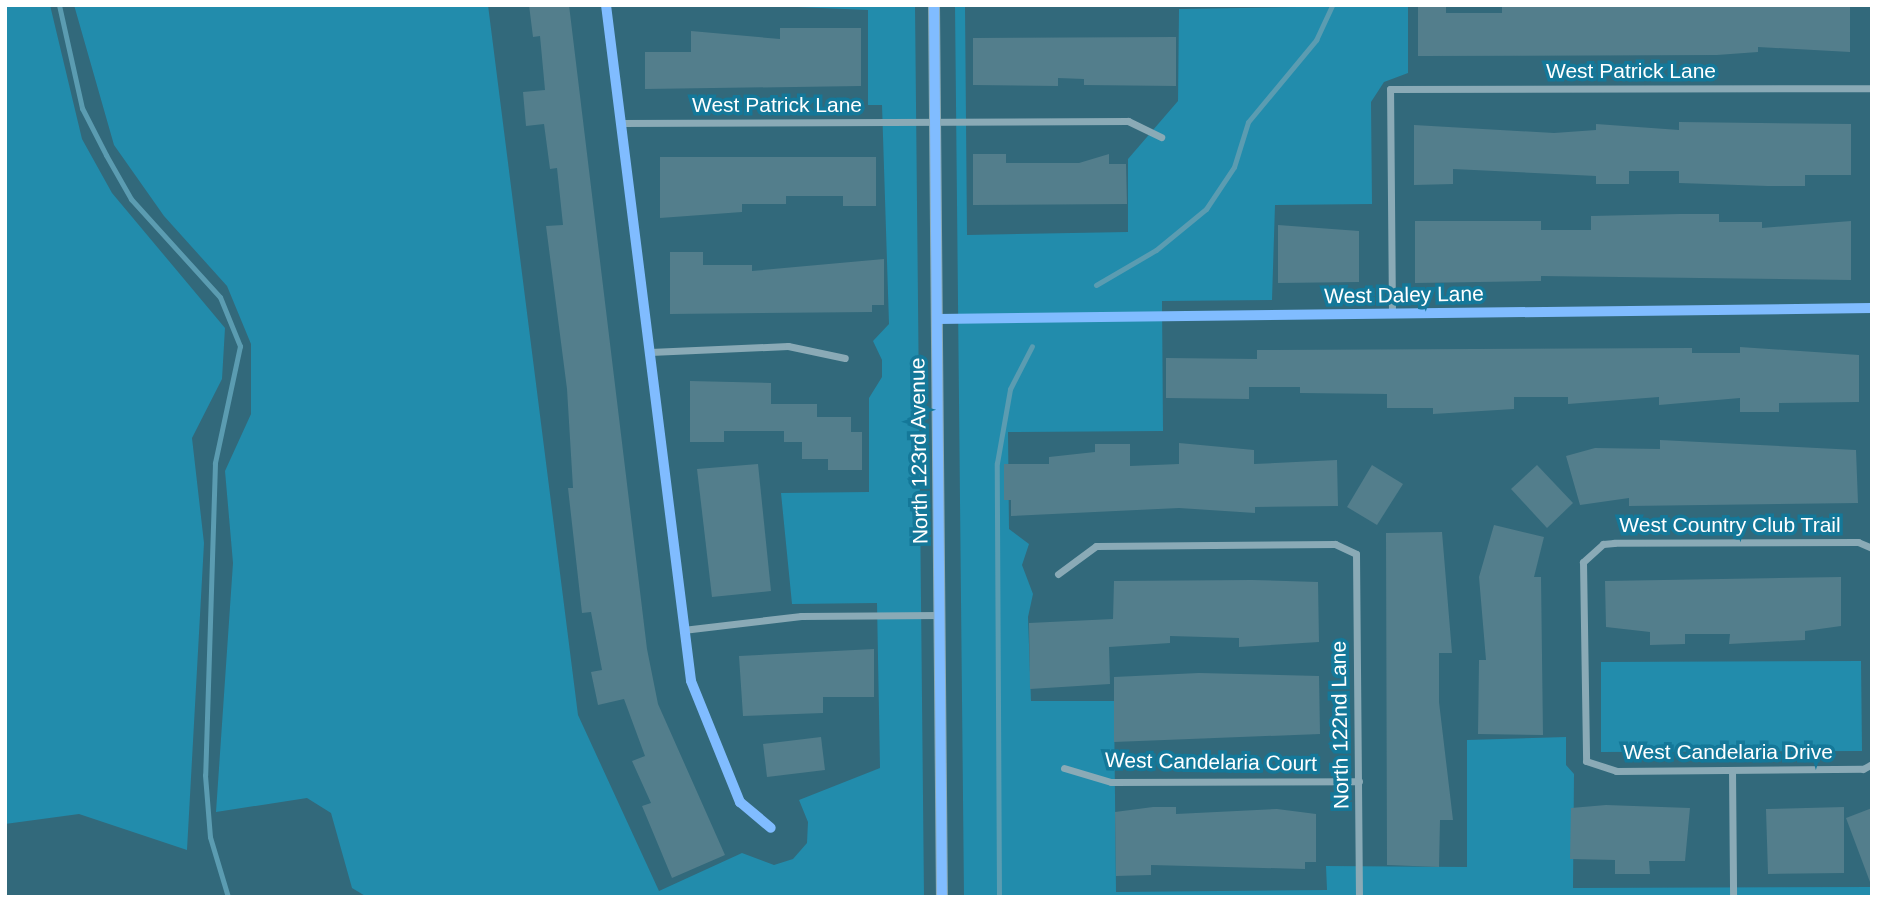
<!DOCTYPE html>
<style>
body{margin:0}
#map{position:relative;width:1877px;height:902px;overflow:hidden;background:#32697b;font-family:Helvetica,sans-serif}
div>[style]{position:absolute}
.green>*{inset:0;background:#228cac}
.stream>*{height:5px;margin:-2.5px;padding:0 2.5px;transform-origin:2.5px;border-radius:2.5px;background:#5b9cb1}
.building>*{inset:0;background:#537e8c}
.minor>*{height:7px;margin:-3.5px;padding:0 3.5px;transform-origin:3.5px;border-radius:3.5px;background:#8aaab6}
.tertiary>*{height:12px;margin:-6px;padding:0 6px;transform-origin:6px;border-radius:6px;background:#8aaab6}
.cycleway>*{height:10px;margin:-5px;padding:0 5px;transform-origin:5px;border-radius:5px;background:#80bcff}
span{translate:-50% -50%;white-space:nowrap;text-align:center;line-height:1.15;-webkit-text-stroke:7px #147899;paint-order:stroke}
.street-label{font-size:21px;color:#fff}
.frame{position:absolute;inset:0;border:7px solid #fff;pointer-events:none}
</style>
<div id="map">
<div class="green">
<div style="clip-path:polygon(5px 5px,50px 5px,82px 139px,112px 193px,225px 328px,222px 379px,192px 438px,204px 543px,187px 850px,79px 814px,5px 824px)"></div>
<div style="clip-path:polygon(74px 5px,488px 5px,578px 715px,659px 891px,742px 853px,774px 865px,793px 859px,807px 843px,808px 822px,799px 800px,880px 768px,877px 603px,792px 604px,781px 493px,869px 492px,869px 398px,882px 377px,882px 360px,873px 341px,889px 324px,882px 105px,868px 105px,868px 10px,751px 5px,915px 5px,924px 897px,367px 897px,352px 888px,331px 813px,307px 798px,216px 812px,233px 563px,225px 471px,251px 414px,251px 344px,227px 286px,164px 216px,114px 145px)"></div>
<div style="clip-path:polygon(955px 5px,965px 5px,967px 235px,1128px 232px,1128px 159px,1178px 101px,1179px 9px,1408px 5px,1408px 73px,1384px 82px,1371px 102px,1372px 204px,1275px 205px,1272px 300px,1162px 301px,1163px 431px,1008px 432px,1009px 529px,1029px 544px,1022px 565px,1033px 594px,1028px 617px,1031px 701px,1114px 701px,1116px 892px,1327px 890px,1326px 866px,1467px 867px,1467px 740px,1566px 737px,1566px 765px,1574px 774px,1573px 888px,1872px 887px,1872px 897px,964px 897px)"></div>
<div style="clip-path:polygon(1861px 661px,1862px 751px,1601px 752px,1601px 662px)"></div>
</div>
<div class="stream">
<div style="left:59px;top:5px;width:106px;rotate:77.4deg"></div>
<div style="left:82px;top:108px;width:53px;rotate:62.9deg"></div>
<div style="left:106px;top:155px;width:51px;rotate:60.4deg"></div>
<div style="left:131px;top:199px;width:132px;rotate:47.8deg"></div>
<div style="left:220px;top:297px;width:53px;rotate:67.8deg"></div>
<div style="left:240px;top:346px;width:120px;rotate:102.1deg"></div>
<div style="left:215px;top:463px;width:312px;rotate:91.8deg"></div>
<div style="left:205px;top:775px;width:62px;rotate:85.4deg"></div>
<div style="left:210px;top:837px;width:63px;rotate:73.3deg"></div>
<div style="left:1096px;top:285px;width:69px;rotate:-30.3deg"></div>
<div style="left:1156px;top:250px;width:65px;rotate:-39.4deg"></div>
<div style="left:1206px;top:209px;width:50px;rotate:-56.3deg"></div>
<div style="left:1234px;top:167px;width:47px;rotate:-72.7deg"></div>
<div style="left:1248px;top:122px;width:107px;rotate:-50.3deg"></div>
<div style="left:1316px;top:40px;width:38px;rotate:-65deg"></div>
<div style="left:999px;top:897px;width:434px;rotate:-90.3deg"></div>
<div style="left:997px;top:463px;width:75px;rotate:-80deg"></div>
<div style="left:1010px;top:389px;width:48px;rotate:-62.9deg"></div>
</div>
<div class="building">
<div style="clip-path:polygon(529px 5px,569px 5px,647px 649px,658px 704px,725px 855px,672px 878px,642px 806px,651px 803px,632px 761px,645px 756px,624px 699px,598px 705px,591px 672px,602px 670px,591px 612px,582px 613px,568px 488px,573px 488px,567px 389px,546px 226px,563px 225px,557px 168px,550px 169px,544px 124px,526px 126px,523px 92px,545px 90px,540px 36px,533px 37px)"></div>
<div style="clip-path:polygon(1502px 5px,1850px 5px,1850px 52px,1758px 47px,1758px 52px,1717px 55px,1418px 56px,1418px 6px,1446px 6px,1446px 13px,1502px 13px)"></div>
<div style="clip-path:polygon(780px 28px,861px 28px,861px 86px,645px 89px,645px 52px,691px 52px,691px 31px,780px 39px)"></div>
<div style="clip-path:polygon(1176px 37px,1176px 86px,1084px 85px,1084px 79px,1058px 78px,1058px 86px,973px 85px,973px 38px)"></div>
<div style="clip-path:polygon(1679px 122px,1851px 124px,1851px 175px,1805px 175px,1805px 186px,1768px 186px,1679px 183px,1679px 171px,1629px 171px,1629px 184px,1596px 184px,1596px 176px,1453px 169px,1453px 184px,1414px 185px,1414px 125px,1554px 133px,1596px 130px,1596px 124px,1679px 130px)"></div>
<div style="clip-path:polygon(973px 154px,1006px 154px,1006px 163px,1079px 163px,1109px 154px,1109px 164px,1126px 164px,1127px 204px,973px 205px)"></div>
<div style="clip-path:polygon(660px 157px,876px 157px,876px 206px,843px 206px,843px 196px,786px 196px,786px 204px,742px 204px,742px 212px,660px 218px)"></div>
<div style="clip-path:polygon(1680px 214px,1719px 214px,1719px 222px,1762px 222px,1762px 228px,1851px 221px,1851px 280px,1541px 276px,1541px 281px,1415px 283px,1415px 221px,1541px 221px,1541px 230px,1591px 230px,1591px 216px)"></div>
<div style="clip-path:polygon(1278px 225px,1359px 231px,1359px 282px,1278px 283px)"></div>
<div style="clip-path:polygon(670px 252px,703px 252px,703px 265px,752px 265px,752px 271px,884px 259px,884px 305px,872px 305px,872px 312px,670px 314px)"></div>
<div style="clip-path:polygon(1740px 347px,1859px 355px,1859px 402px,1779px 403px,1779px 412px,1740px 412px,1740px 398px,1659px 405px,1659px 397px,1568px 404px,1568px 397px,1514px 397px,1514px 409px,1433px 414px,1433px 408px,1387px 408px,1387px 394px,1300px 393px,1300px 387px,1249px 387px,1249px 399px,1166px 398px,1166px 358px,1257px 359px,1257px 350px,1692px 348px,1692px 353px,1740px 353px)"></div>
<div style="clip-path:polygon(690px 381px,771px 383px,771px 404px,817px 404px,817px 417px,851px 417px,851px 432px,862px 432px,862px 470px,828px 470px,828px 459px,802px 459px,802px 442px,784px 442px,784px 431px,724px 431px,724px 442px,690px 442px)"></div>
<div style="clip-path:polygon(1660px 440px,1856px 450px,1858px 503px,1629px 506px,1629px 498px,1580px 505px,1566px 456px,1595px 448px,1660px 449px)"></div>
<div style="clip-path:polygon(1179px 443px,1254px 450px,1254px 464px,1337px 460px,1338px 506px,1255px 507px,1255px 513px,1179px 508px,1011px 516px,1011px 500px,1004px 500px,1004px 464px,1049px 464px,1049px 457px,1095px 452px,1095px 444px,1130px 444px,1130px 466px,1179px 464px)"></div>
<div style="clip-path:polygon(758px 464px,771px 591px,712px 597px,697px 469px)"></div>
<div style="clip-path:polygon(1372px 465px,1403px 484px,1377px 525px,1347px 507px)"></div>
<div style="clip-path:polygon(1537px 465px,1573px 503px,1547px 528px,1511px 489px)"></div>
<div style="clip-path:polygon(1494px 525px,1544px 537px,1534px 577px,1541px 577px,1543px 735px,1478px 734px,1479px 660px,1486px 660px,1479px 577px)"></div>
<div style="clip-path:polygon(1442px 532px,1452px 653px,1439px 653px,1439px 702px,1453px 820px,1440px 820px,1439px 867px,1387px 865px,1386px 533px)"></div>
<div style="clip-path:polygon(1841px 577px,1841px 626px,1805px 631px,1805px 640px,1729px 644px,1730px 634px,1685px 634px,1685px 644px,1650px 645px,1650px 632px,1606px 627px,1605px 581px)"></div>
<div style="clip-path:polygon(1252px 580px,1318px 582px,1319px 642px,1239px 647px,1239px 638px,1170px 636px,1170px 643px,1109px 647px,1110px 684px,1030px 689px,1029px 623px,1113px 619px,1114px 581px)"></div>
<div style="clip-path:polygon(874px 649px,874px 697px,823px 697px,823px 713px,743px 716px,739px 656px)"></div>
<div style="clip-path:polygon(1199px 673px,1319px 676px,1320px 734px,1114px 742px,1114px 677px)"></div>
<div style="clip-path:polygon(821px 737px,825px 770px,767px 777px,763px 744px)"></div>
<div style="clip-path:polygon(1606px 805px,1690px 808px,1685px 861px,1649px 861px,1650px 874px,1615px 874px,1615px 860px,1570px 859px,1571px 808px)"></div>
<div style="clip-path:polygon(1153px 807px,1176px 807px,1176px 814px,1277px 809px,1316px 814px,1316px 862px,1305px 862px,1305px 869px,1151px 865px,1151px 875px,1116px 876px,1115px 812px)"></div>
<div style="clip-path:polygon(1844px 807px,1844px 873px,1768px 874px,1766px 809px)"></div>
<div style="clip-path:polygon(1872px 808px,1872px 882px,1870px 882px,1846px 818px)"></div>
</div>
<div class="minor">
<div style="left:606px;top:5px;width:681px;rotate:82.83deg"></div>
<div style="left:691px;top:681px;width:131px;rotate:68deg"></div>
<div style="left:740px;top:802px;width:40px;rotate:40deg"></div>
<div style="left:620px;top:123px;width:508px;rotate:-0.23deg"></div>
<div style="left:1128px;top:121px;width:37px;rotate:26deg"></div>
<div style="left:1392px;top:314px;width:225px;rotate:-90.5deg"></div>
<div style="left:1390px;top:89px;width:482px;rotate:-0.1deg"></div>
<div style="left:937px;top:319px;width:935px;rotate:-0.67deg"></div>
<div style="left:650px;top:352px;width:138px;rotate:-2.5deg"></div>
<div style="left:788px;top:346px;width:58px;rotate:11.9deg"></div>
<div style="left:1872px;top:548px;width:15px;rotate:-157deg"></div>
<div style="left:1858px;top:542px;width:244px;rotate:179.8deg"></div>
<div style="left:1614px;top:543px;width:11px;rotate:175deg"></div>
<div style="left:1603px;top:544px;width:27px;rotate:138deg"></div>
<div style="left:1583px;top:562px;width:199px;rotate:89.1deg"></div>
<div style="left:1586px;top:761px;width:32px;rotate:18deg"></div>
<div style="left:1616px;top:771px;width:247px;rotate:-0.5deg"></div>
<div style="left:1863px;top:769px;width:10px;rotate:-29deg"></div>
<div style="left:1058px;top:574px;width:47px;rotate:-36.4deg"></div>
<div style="left:1096px;top:546px;width:239px;rotate:-0.5deg"></div>
<div style="left:1335px;top:544px;width:23px;rotate:25deg"></div>
<div style="left:1356px;top:554px;width:343px;rotate:89.5deg"></div>
<div style="left:683px;top:630px;width:119px;rotate:-6.8deg"></div>
<div style="left:801px;top:616px;width:139px;rotate:-0.4deg"></div>
<div style="left:1064px;top:768px;width:49px;rotate:16.6deg"></div>
<div style="left:1111px;top:782px;width:248px;rotate:-0.2deg"></div>
<div style="left:1732px;top:770px;width:127px;rotate:89.5deg"></div>
</div>
<div class="tertiary">
<div style="left:934px;top:5px;width:892px;rotate:89.49deg"></div>
</div>
<div class="cycleway">
<div style="left:606px;top:5px;width:681px;rotate:82.83deg"></div>
<div style="left:691px;top:681px;width:131px;rotate:68deg"></div>
<div style="left:740px;top:802px;width:40px;rotate:40deg"></div>
<div style="left:934px;top:5px;width:892px;rotate:89.49deg"></div>
<div style="left:937px;top:319px;width:935px;rotate:-0.67deg"></div>
</div>
<div class="street-label">
<span style="left:1631px;top:71px">West Patrick Lane</span>
<span style="left:777px;top:105px">West Patrick Lane</span>
<span style="left:1404px;top:295px;rotate:-1deg">West Daley Lane</span>
<span style="left:919px;top:451px;rotate:-91deg">North 123rd Avenue</span>
<span style="left:1730px;top:525px">West Country Club Trail</span>
<span style="left:1340px;top:725px;rotate:-91deg">North 122nd Lane</span>
<span style="left:1728px;top:752px">West Candelaria Drive</span>
<span style="left:1211px;top:762px;rotate:1deg">West Candelaria Court</span>
</div>
<div class="frame"></div>
</div>
